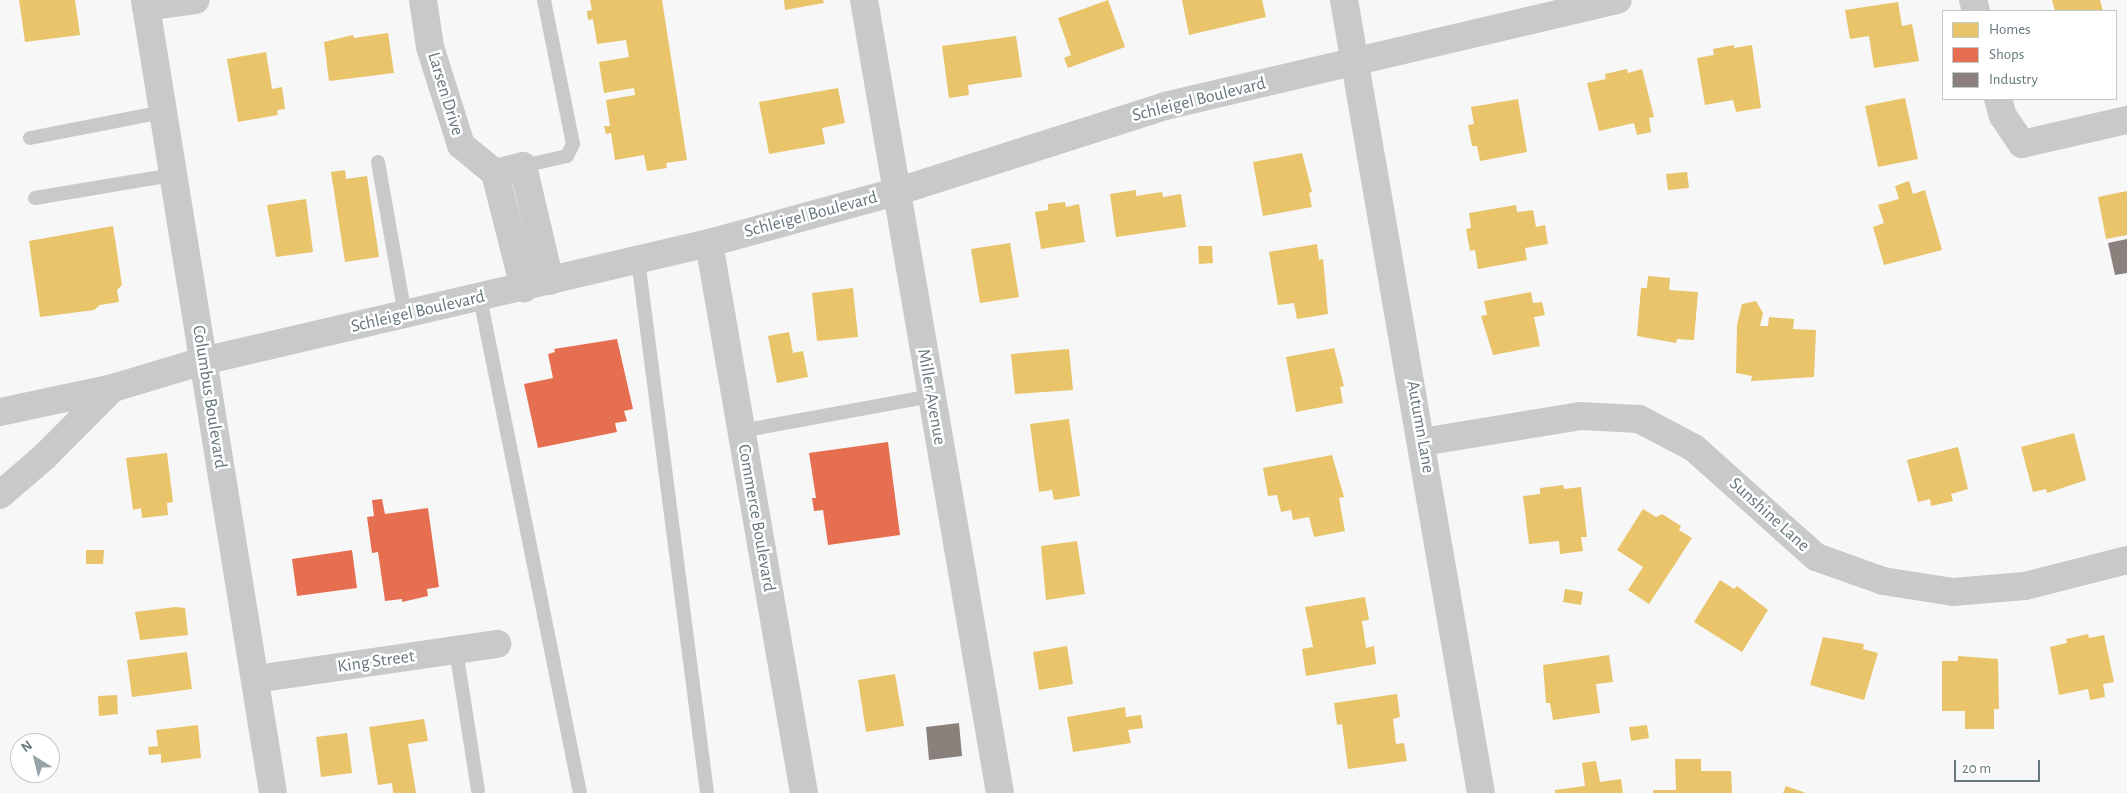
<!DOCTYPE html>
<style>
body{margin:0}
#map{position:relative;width:2127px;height:793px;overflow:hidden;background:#f7f7f7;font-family:"Alegreya Sans",sans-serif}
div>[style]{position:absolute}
.homes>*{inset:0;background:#e9c46a}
.shops>*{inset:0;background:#e76f51}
.industry>*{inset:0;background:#8a817c}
.service>*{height:14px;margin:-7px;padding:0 7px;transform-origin:7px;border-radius:7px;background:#c8caca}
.minor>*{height:28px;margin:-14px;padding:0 14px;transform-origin:14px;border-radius:14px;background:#c8caca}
span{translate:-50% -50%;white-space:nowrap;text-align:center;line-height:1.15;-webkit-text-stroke:5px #fff;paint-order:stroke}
.street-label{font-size:18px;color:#66787e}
.legend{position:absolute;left:1942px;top:10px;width:175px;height:90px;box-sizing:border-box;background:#fff;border:1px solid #c2c9cb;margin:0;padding:6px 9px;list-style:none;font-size:15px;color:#66787e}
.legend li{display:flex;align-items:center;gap:10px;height:25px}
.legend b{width:25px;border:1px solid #c2c9cb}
.north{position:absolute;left:10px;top:733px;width:50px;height:50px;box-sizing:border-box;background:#fff;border:1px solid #c2c9cb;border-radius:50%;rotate:324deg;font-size:14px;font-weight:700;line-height:20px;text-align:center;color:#66787e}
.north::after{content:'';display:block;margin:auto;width:18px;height:22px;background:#99a4a8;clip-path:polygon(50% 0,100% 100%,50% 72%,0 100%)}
.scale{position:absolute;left:1954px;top:760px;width:86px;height:22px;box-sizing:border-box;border:2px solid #66787e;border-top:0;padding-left:6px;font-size:15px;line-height:18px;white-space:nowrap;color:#66787e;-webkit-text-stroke:4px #fff;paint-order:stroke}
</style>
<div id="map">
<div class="homes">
<div style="clip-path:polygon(19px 0,75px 0,80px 35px,25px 42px)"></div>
<div style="clip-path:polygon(590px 0,662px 0,687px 160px,666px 163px,667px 168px,647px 171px,644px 155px,615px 160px,611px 133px,606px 134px,604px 126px,610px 126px,606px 100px,635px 95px,634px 88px,604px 93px,599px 62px,629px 57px,626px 40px,597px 44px,593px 19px,588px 20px,587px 11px,592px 10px)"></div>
<div style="clip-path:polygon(784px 0,823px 0,824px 3px,785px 10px)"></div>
<div style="clip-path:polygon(1108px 0,1125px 47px,1068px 68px,1064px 58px,1071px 55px,1058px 18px)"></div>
<div style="clip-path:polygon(1182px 0,1262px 0,1266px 17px,1189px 35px)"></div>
<div style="clip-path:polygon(2052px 0,2100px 0,2103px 11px,2055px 11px)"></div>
<div style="clip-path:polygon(1898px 2px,1902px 26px,1912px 24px,1919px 61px,1874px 68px,1869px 36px,1850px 39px,1845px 10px)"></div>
<div style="clip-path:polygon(388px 33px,394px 73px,329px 81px,324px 42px,353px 35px,354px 38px)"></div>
<div style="clip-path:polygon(1016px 36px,1022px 77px,968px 85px,969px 95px,949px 98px,942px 46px)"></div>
<div style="clip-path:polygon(1734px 45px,1734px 48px,1752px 45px,1761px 108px,1736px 112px,1733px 100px,1705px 105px,1697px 58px,1714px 55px,1713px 49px)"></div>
<div style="clip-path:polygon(266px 52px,272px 89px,282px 87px,285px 109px,277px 110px,278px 115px,238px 122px,227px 59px)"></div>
<div style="clip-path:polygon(1627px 69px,1628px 73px,1642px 69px,1654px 117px,1649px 118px,1651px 132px,1637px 135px,1634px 123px,1599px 131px,1587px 83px,1606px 79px,1605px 74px)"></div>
<div style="clip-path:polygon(838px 88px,845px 123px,822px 128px,825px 144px,769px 154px,759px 102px)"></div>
<div style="clip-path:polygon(1905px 98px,1918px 159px,1878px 167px,1865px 106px)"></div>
<div style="clip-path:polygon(1518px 99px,1527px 152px,1480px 161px,1477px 146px,1472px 146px,1468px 125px,1474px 124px,1471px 107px)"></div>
<div style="clip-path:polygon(1302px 153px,1312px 192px,1309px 193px,1312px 207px,1263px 216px,1253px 162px)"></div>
<div style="clip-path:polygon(345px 170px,346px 179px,367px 176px,379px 257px,345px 262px,331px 172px)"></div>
<div style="clip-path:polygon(1687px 172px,1689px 188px,1668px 190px,1666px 174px)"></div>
<div style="clip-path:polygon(1909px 181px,1913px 194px,1925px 190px,1942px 250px,1884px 265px,1873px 227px,1884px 223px,1878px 205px,1899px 199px,1895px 186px)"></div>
<div style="clip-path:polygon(1136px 190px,1136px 196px,1162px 192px,1163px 197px,1181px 194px,1186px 227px,1116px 237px,1110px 194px)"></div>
<div style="clip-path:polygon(2127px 191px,2127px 235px,2106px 239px,2098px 197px)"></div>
<div style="clip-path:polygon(306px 199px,313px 252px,276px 257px,267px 205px)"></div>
<div style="clip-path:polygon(1065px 202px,1066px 207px,1079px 204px,1085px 242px,1041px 249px,1035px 212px,1048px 210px,1048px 204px)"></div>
<div style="clip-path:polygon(1516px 205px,1517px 212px,1533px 210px,1536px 227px,1545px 225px,1548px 244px,1525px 248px,1527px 260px,1478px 269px,1475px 250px,1470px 251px,1466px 229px,1471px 228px,1469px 213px)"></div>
<div style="clip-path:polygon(113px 226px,122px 285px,117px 290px,119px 302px,100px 305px,94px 310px,40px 317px,29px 241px)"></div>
<div style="clip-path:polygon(1010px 243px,1019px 297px,980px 303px,971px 249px)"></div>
<div style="clip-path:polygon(1317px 244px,1319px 260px,1323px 259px,1328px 314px,1297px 319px,1294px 303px,1278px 305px,1269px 252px)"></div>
<div style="clip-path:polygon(1198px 246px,1212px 246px,1213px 263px,1199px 264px)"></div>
<div style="clip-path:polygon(1648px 276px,1670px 278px,1669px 290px,1698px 292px,1694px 340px,1677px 339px,1676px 343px,1637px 336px,1641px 288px,1647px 288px)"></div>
<div style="clip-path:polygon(853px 288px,858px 337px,817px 341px,812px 293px)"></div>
<div style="clip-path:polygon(1531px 292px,1533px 303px,1542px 302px,1545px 315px,1534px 317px,1540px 346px,1493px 355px,1481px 316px,1487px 315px,1484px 301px)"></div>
<div style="clip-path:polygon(1756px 301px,1763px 313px,1760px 326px,1768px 326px,1769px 317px,1794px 319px,1793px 329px,1816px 330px,1814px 377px,1751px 381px,1752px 376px,1736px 373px,1737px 325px,1742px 304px)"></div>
<div style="clip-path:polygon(789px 332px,793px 353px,803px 351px,808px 377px,777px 383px,768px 336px)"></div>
<div style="clip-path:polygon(1334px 348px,1344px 386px,1340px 387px,1343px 403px,1296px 412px,1286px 357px)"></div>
<div style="clip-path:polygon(1069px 349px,1073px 390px,1015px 394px,1011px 354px)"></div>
<div style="clip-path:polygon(1069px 419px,1080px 496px,1054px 500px,1052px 490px,1039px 492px,1030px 424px)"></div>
<div style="clip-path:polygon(2074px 433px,2086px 480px,2047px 493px,2046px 489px,2033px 492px,2021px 447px)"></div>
<div style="clip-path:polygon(1958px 447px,1968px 489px,1951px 494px,1953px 501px,1931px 506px,1930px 499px,1918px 502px,1907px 460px)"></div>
<div style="clip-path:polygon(167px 453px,173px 502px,167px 503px,168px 515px,142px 518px,141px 508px,133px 510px,126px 458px)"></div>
<div style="clip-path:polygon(1332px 455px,1344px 497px,1339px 498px,1345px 531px,1314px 537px,1309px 517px,1293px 520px,1291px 510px,1281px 512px,1277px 495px,1268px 496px,1263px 468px)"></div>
<div style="clip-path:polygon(1563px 485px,1564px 489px,1581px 487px,1587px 537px,1581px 537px,1583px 551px,1560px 554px,1559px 541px,1529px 544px,1523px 496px,1540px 494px,1540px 488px)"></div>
<div style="clip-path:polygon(1643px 509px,1656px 517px,1662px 514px,1681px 526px,1679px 530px,1692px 538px,1649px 604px,1628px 590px,1643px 567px,1617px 550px)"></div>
<div style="clip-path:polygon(1077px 541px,1085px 594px,1046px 600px,1041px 546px)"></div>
<div style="clip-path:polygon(86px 550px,104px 550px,103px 564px,86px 564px)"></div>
<div style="clip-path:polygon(1720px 580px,1734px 589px,1737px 586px,1768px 610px,1742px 652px,1694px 622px)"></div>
<div style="clip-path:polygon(1565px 589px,1583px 592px,1581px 605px,1563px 602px)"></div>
<div style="clip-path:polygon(1365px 597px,1369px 620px,1362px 621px,1366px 648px,1374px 646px,1376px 664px,1306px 676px,1302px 649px,1313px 647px,1305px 607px)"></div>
<div style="clip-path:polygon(175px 607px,185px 608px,188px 635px,140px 640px,135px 612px)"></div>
<div style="clip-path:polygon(2088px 634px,2089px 638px,2104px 635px,2114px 682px,2103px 684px,2105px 697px,2090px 700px,2088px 689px,2059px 695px,2050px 647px,2067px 643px,2066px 639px)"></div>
<div style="clip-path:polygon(1823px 637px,1864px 644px,1863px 649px,1878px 653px,1864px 700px,1810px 685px)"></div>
<div style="clip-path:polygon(1067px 646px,1073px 684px,1039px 690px,1033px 652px)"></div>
<div style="clip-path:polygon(187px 652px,192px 689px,132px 697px,127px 660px)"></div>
<div style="clip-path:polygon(1609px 655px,1613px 682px,1596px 684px,1600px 713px,1553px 720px,1550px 703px,1546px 703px,1543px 665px)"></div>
<div style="clip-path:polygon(1958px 656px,1998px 659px,1999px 709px,1994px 709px,1994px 729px,1965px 729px,1965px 711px,1942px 711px,1942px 661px,1958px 661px)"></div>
<div style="clip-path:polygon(895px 674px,904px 726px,866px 732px,858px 680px)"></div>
<div style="clip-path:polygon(1397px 694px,1400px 717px,1393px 719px,1396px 744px,1404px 743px,1407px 761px,1348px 769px,1342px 724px,1337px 725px,1334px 703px)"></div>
<div style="clip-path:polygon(117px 695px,118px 714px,99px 716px,98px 696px)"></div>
<div style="clip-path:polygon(1125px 707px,1126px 717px,1141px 715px,1143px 728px,1128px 730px,1131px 743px,1073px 752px,1067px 717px)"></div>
<div style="clip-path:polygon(424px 719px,428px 741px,408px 744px,416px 793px,393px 793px,392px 783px,378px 785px,369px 727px)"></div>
<div style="clip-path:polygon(198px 725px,201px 758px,161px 763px,161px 754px,149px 755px,148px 747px,158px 746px,156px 730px)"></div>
<div style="clip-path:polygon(1647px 725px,1649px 738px,1631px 741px,1629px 727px)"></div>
<div style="clip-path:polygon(347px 733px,352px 773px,321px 777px,316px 737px)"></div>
<div style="clip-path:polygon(1675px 759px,1701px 759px,1701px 771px,1731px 771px,1732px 793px,1653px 793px,1653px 790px,1676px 790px)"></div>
<div style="clip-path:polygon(1596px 761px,1600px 782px,1621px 779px,1623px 793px,1555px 793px,1555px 790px,1585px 786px,1582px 763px)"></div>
<div style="clip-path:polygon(1786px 786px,1806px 793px,1783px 793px)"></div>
</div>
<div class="shops">
<div style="clip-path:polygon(617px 339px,633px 409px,624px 411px,627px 421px,615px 423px,617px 432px,538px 448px,524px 384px,553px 378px,548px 354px,555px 352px,554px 349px)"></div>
<div style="clip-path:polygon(888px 442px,900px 535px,828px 545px,823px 510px,814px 511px,812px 498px,816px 498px,809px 453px)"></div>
<div style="clip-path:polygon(382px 499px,385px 514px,428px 508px,439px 587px,427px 589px,428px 596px,402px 602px,402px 599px,385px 601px,378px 552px,372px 553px,367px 517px,374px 516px,372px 500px)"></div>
<div style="clip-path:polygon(352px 550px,357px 588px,297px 596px,292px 559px)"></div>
</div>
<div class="industry">
<div style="clip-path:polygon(2127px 239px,2127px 273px,2115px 275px,2108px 243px)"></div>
<div style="clip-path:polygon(959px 723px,962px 756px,929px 760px,926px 727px)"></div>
</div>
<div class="service">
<div style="left:30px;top:138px;width:136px;rotate:-11.1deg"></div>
<div style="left:378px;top:162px;width:155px;rotate:80deg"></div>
<div style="left:523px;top:166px;width:45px;rotate:-12.8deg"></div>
<div style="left:567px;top:156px;width:13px;rotate:-63deg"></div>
<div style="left:573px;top:144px;width:147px;rotate:-101.4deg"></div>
<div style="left:35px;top:198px;width:140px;rotate:-9.5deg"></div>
<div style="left:638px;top:260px;width:537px;rotate:82.62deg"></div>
<div style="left:480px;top:298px;width:505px;rotate:78.58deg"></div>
<div style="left:741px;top:431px;width:193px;rotate:-10.4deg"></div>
<div style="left:456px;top:650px;width:142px;rotate:81.1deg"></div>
</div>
<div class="minor">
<div style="left:145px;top:0;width:803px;rotate:80.83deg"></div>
<div style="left:423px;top:0;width:48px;rotate:81.5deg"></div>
<div style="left:430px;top:47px;width:103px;rotate:72.4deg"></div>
<div style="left:461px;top:145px;width:44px;rotate:39.5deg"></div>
<div style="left:495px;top:173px;width:119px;rotate:75.8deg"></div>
<div style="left:864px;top:0;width:805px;rotate:80.27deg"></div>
<div style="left:1344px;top:0;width:805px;rotate:80.2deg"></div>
<div style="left:1973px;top:0;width:11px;rotate:75deg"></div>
<div style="left:146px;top:7px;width:50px;rotate:-8deg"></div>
<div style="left:1998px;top:99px;width:18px;rotate:74deg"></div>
<div style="left:2003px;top:116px;width:34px;rotate:56deg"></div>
<div style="left:2022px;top:144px;width:108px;rotate:-12.9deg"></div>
<div style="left:495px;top:173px;width:29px;rotate:-14deg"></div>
<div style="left:523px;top:166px;width:118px;rotate:76.8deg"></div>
<div style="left:709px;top:243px;width:558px;rotate:80.2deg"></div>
<div style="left:0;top:412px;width:116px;rotate:-12deg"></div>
<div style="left:113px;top:388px;width:94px;rotate:-16.7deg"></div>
<div style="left:203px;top:361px;width:520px;rotate:-13.13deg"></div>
<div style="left:709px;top:243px;width:194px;rotate:-15.3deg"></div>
<div style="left:896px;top:192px;width:282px;rotate:-17.7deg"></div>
<div style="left:1165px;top:106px;width:465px;rotate:-13.2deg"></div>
<div style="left:1422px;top:442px;width:160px;rotate:-9.3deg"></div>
<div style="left:1580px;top:416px;width:59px;rotate:2.9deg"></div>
<div style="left:1639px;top:419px;width:62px;rotate:27.8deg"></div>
<div style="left:1694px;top:448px;width:164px;rotate:41.8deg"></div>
<div style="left:1816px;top:557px;width:71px;rotate:19.7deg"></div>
<div style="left:1883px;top:581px;width:71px;rotate:8.9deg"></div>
<div style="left:1953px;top:592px;width:72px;rotate:-4.8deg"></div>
<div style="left:2025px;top:586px;width:105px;rotate:-14.3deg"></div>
<div style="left:0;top:495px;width:58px;rotate:-40.8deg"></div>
<div style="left:44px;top:457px;width:98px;rotate:-45deg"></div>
<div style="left:256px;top:679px;width:244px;rotate:-8.3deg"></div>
</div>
<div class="street-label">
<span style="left:445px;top:94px;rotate:73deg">Larsen Drive</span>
<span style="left:1199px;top:100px;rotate:-14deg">Schleigel Boulevard</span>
<span style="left:811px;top:215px;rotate:-15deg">Schleigel Boulevard</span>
<span style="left:418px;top:312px;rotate:-13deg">Schleigel Boulevard</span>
<span style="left:209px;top:397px;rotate:81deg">Columbus Boulevard</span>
<span style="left:931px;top:397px;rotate:80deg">Miller Avenue</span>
<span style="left:1420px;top:427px;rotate:80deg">Autumn Lane</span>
<span style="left:1769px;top:515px;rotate:42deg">Sunshine Lane</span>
<span style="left:756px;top:518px;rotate:80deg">Commerce Boulevard</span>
<span style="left:376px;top:662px;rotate:-8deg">King Street</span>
</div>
<ul class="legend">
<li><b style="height:14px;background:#e9c46a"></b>Homes</li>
<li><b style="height:14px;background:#e76f51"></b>Shops</li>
<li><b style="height:14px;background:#8a817c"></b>Industry</li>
</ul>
<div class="north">N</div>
<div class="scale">20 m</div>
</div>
